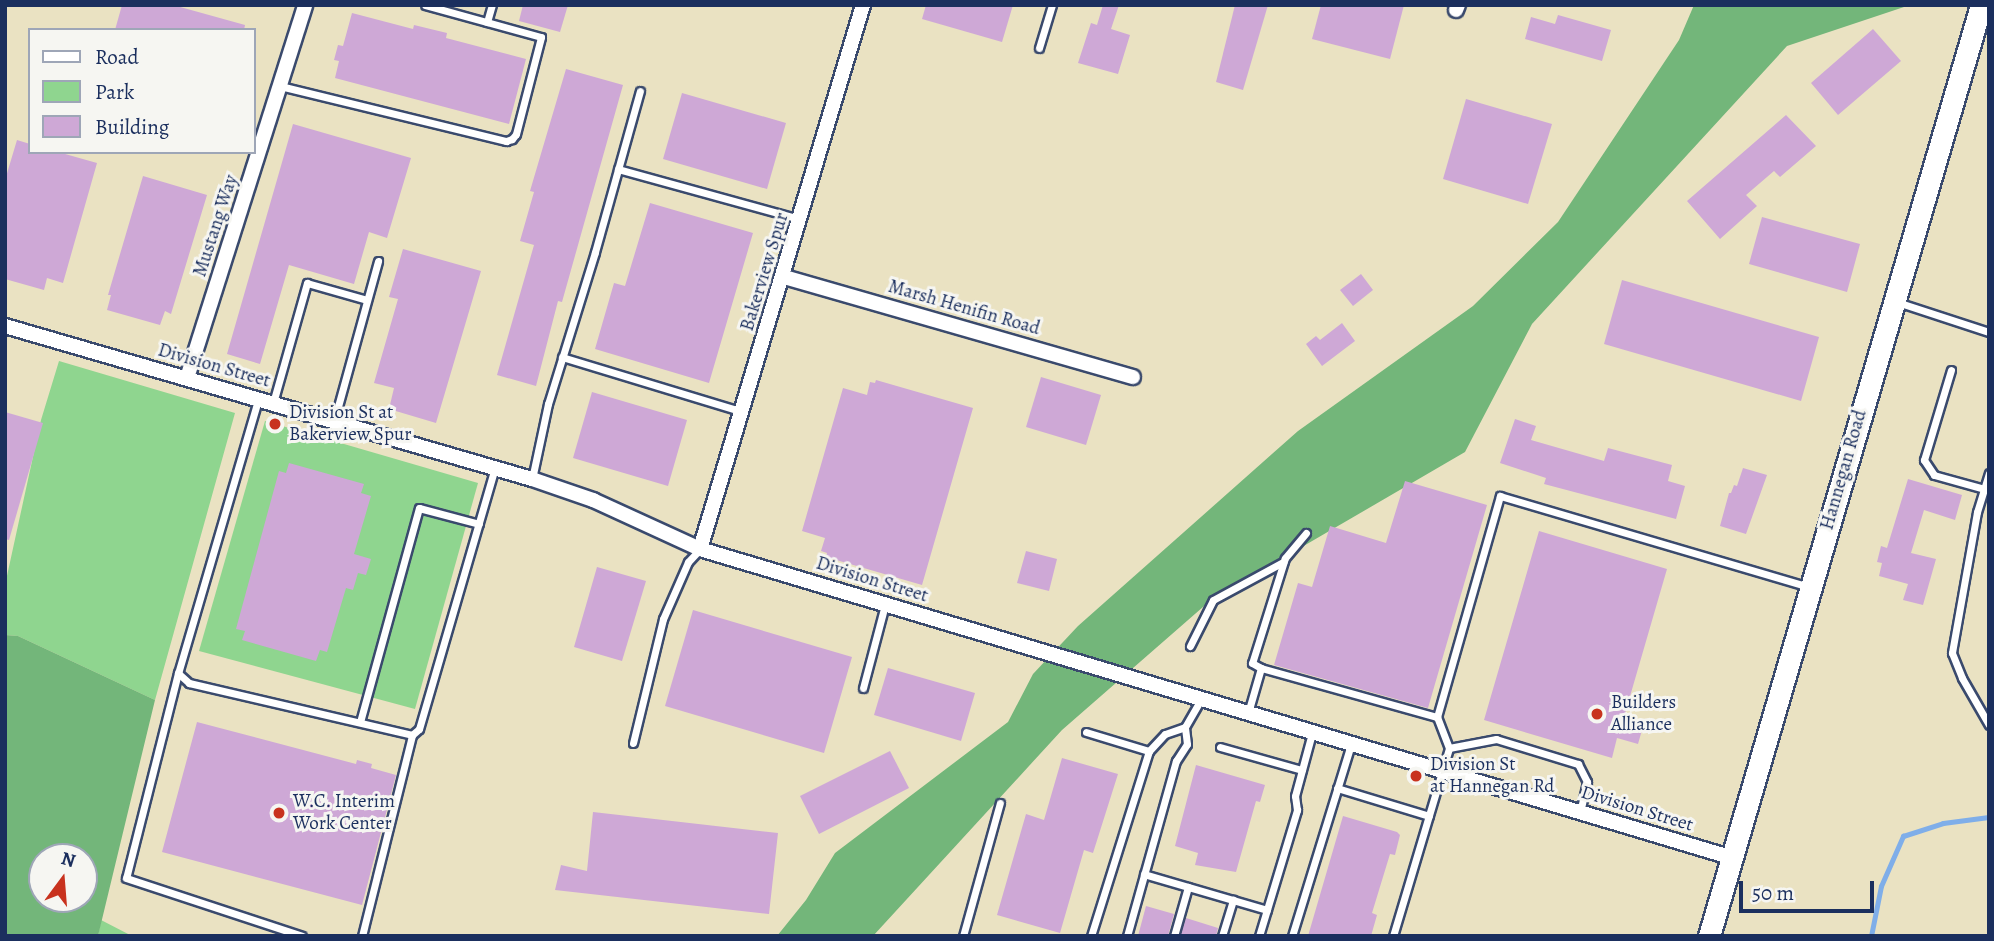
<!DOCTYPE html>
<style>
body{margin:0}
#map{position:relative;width:1994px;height:941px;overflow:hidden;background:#eae2c2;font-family:Alegreya,serif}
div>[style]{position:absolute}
.green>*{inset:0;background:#8fd58f}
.forest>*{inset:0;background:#73b67a}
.stream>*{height:5px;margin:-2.5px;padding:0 2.5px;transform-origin:2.5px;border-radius:2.5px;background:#7faee9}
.building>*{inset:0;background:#cea8d6}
.roads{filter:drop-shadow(2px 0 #3a4a6d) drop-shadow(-2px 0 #3a4a6d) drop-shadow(0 2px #3a4a6d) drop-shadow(0 -2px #3a4a6d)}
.lane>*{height:7px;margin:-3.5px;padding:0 3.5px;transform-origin:3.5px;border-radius:3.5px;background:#fff}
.street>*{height:14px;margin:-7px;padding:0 7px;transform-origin:7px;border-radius:7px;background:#fff}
.secondary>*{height:21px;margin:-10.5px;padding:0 10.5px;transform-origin:10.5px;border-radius:10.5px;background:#fff}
.dots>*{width:19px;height:19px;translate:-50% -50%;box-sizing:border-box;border:4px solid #f6f6f2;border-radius:50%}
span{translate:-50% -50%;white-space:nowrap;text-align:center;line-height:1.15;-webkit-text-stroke:6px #f6f6f2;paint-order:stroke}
.street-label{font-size:19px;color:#1b2f5e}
.poi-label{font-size:19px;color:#1b2f5e}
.left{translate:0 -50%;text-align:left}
.frame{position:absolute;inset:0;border:7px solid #1b2f5e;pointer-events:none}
.legend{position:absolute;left:28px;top:28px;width:228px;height:126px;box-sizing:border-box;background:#f6f6f2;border:2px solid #9ea6b7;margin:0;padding:9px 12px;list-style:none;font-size:21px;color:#1b2f5e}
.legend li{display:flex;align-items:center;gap:14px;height:35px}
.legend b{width:35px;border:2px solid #9ea6b7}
.north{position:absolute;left:28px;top:843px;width:70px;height:70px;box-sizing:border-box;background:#f6f6f2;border:2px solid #9ea6b7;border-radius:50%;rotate:16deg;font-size:19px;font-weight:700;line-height:28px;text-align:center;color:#1b2f5e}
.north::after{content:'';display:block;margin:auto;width:24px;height:32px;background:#c8321e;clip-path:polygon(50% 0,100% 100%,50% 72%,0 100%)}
.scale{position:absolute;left:1739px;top:881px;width:135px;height:32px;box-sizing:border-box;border:4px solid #1b2f5e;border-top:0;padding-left:9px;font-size:21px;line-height:24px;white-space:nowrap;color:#1b2f5e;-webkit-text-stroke:5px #f6f6f2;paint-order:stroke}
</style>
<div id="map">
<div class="green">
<div style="clip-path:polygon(59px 361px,235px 413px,155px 700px,18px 636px,5px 635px,5px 585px,41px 420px)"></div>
<div style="clip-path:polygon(265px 421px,478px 483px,415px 709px,199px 651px)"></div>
<div style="clip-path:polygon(101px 920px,132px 936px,98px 936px)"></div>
</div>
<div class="forest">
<div style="clip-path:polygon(1694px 5px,1910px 5px,1787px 46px,1532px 324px,1465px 452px,1211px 600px,1062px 730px,873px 936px,777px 936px,806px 900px,835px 853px,1008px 722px,1033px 674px,1078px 626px,1298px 431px,1473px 306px,1558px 222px,1679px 40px)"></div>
<div style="clip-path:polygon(evenodd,5px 635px,18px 636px,155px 700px,98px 936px,5px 936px,5px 635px,42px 857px,84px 857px,84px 899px,42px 899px,42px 857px)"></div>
</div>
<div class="stream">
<div style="left:1871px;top:936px;width:51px;rotate:-78.7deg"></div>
<div style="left:1881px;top:886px;width:55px;rotate:-66.3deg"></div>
<div style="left:1903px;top:836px;width:42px;rotate:-18deg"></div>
<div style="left:1943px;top:823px;width:46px;rotate:-7.4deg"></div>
</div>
<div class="building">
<div style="clip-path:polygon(122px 5px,173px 5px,245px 25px,244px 30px,115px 30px)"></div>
<div style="clip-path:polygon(523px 5px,568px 5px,560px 32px,519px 21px)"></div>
<div style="clip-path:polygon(926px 5px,1013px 5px,1002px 42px,922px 19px)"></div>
<div style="clip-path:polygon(1103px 5px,1119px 5px,1111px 29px,1130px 35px,1118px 74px,1078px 63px,1091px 23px,1097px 25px)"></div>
<div style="clip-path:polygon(1235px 5px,1268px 5px,1243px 90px,1216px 82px)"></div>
<div style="clip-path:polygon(1321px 5px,1404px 5px,1390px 59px,1312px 39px)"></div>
<div style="clip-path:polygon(352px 13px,413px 29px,414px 25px,447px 33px,446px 38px,526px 59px,509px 124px,335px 78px,339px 61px,334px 60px,338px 45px,343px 46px)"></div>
<div style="clip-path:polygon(1558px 15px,1611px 30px,1602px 61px,1525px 39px,1531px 17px,1555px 24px)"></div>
<div style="clip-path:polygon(1873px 29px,1901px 61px,1838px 115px,1811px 83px)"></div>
<div style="clip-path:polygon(566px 69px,623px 85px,562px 302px,558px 301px,536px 386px,497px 375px,534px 245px,520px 241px,534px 192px,530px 191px)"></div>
<div style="clip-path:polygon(682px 93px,786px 123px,767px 189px,663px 159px)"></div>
<div style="clip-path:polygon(1466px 99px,1552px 124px,1528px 204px,1443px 179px)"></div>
<div style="clip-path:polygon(1786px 115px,1816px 146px,1780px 177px,1774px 171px,1746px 195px,1757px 206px,1720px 239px,1687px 201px)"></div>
<div style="clip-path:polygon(293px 124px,411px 158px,387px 238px,369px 232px,354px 284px,289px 265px,260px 364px,227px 354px)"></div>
<div style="clip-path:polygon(17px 140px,30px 144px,30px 152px,58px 152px,97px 163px,63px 283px,47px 278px,44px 290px,5px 279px,5px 180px)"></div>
<div style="clip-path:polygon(143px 176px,207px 195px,171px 314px,165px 311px,160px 325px,107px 310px,111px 295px,108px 295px)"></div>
<div style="clip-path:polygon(650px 203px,753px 233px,709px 383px,595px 349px,614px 283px,625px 286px)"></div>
<div style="clip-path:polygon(1762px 217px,1860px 244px,1847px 292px,1749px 264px)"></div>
<div style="clip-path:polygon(403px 249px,481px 271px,436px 423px,389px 409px,394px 388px,374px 383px,398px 299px,389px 297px)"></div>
<div style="clip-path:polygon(1361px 274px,1373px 290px,1353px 306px,1340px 290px)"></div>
<div style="clip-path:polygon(1622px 280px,1819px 337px,1801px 401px,1604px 344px)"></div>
<div style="clip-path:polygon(1342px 323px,1355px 341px,1322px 366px,1306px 344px,1316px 336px,1320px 340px)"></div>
<div style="clip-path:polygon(1041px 377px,1101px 395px,1086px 445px,1026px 427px)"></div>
<div style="clip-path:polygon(876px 380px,973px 408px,922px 585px,826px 557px,827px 553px,821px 551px,825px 538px,802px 531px,843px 388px,867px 395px,870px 382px,875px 383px)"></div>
<div style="clip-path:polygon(592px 392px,687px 420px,668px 486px,573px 458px)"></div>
<div style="clip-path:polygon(5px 412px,43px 423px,9px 540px,5px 539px)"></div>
<div style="clip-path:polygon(1515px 419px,1536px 426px,1531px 440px,1604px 461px,1608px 448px,1672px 465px,1668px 481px,1685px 486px,1676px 519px,1544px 484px,1546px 478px,1500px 463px)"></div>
<div style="clip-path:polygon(289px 463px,364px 484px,361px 493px,371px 496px,354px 554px,371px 559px,366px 575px,358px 573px,353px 590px,346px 588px,327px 652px,320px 650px,316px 661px,242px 640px,245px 631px,236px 629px,279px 471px,286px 473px)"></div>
<div style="clip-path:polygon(1743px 468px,1767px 475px,1746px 534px,1720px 526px,1729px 493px,1731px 493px,1734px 485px,1737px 486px)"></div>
<div style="clip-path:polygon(1908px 479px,1962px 495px,1955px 520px,1924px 510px,1911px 553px,1936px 559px,1923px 605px,1903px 600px,1908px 584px,1879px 576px,1882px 563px,1877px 562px,1881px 546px,1887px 548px)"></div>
<div style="clip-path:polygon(1405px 481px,1487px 505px,1428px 708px,1274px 665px,1298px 583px,1312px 587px,1330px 526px,1386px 543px)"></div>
<div style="clip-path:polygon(1539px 531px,1667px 569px,1624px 717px,1644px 723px,1638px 744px,1617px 738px,1612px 758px,1484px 720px)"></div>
<div style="clip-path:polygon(1026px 551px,1057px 559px,1049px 591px,1017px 583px)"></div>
<div style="clip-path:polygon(597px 567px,646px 581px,622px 661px,574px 647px)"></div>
<div style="clip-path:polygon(693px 610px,852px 657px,824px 753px,665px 706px)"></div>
<div style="clip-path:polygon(888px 668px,975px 693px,961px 741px,874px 715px)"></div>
<div style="clip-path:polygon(197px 722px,356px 764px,357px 760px,372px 764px,371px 768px,396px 775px,362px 905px,162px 852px)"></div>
<div style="clip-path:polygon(890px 751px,909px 788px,819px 834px,800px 796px)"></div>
<div style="clip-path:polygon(1062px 758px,1118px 774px,1093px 853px,1084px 850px,1060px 933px,997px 915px,1026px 814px,1044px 820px)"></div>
<div style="clip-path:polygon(1196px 765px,1265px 785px,1260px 802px,1256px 801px,1236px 872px,1195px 865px,1198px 853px,1175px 846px)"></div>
<div style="clip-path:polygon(593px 812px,778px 833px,769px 914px,555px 890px,561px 865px,587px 871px)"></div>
<div style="clip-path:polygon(1343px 816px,1397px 832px,1400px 835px,1395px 855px,1390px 854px,1372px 913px,1377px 915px,1371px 936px,1308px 936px)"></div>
<div style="clip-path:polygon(1146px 906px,1174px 914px,1168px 936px,1138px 936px)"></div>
<div style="clip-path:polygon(1186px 918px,1218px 928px,1216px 936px,1180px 936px)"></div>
</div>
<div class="roads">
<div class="lane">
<div style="left:487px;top:22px;width:18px;rotate:-74deg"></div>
<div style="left:1039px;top:48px;width:45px;rotate:-73.2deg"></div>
<div style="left:280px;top:86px;width:233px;rotate:13.7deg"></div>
<div style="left:506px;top:141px;width:6px;rotate:-18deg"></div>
<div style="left:512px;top:139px;width:6px;rotate:-51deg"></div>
<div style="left:516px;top:134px;width:100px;rotate:-75.5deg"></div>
<div style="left:541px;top:37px;width:120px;rotate:-164.6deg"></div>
<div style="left:618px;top:169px;width:189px;rotate:15.4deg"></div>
<div style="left:1897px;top:302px;width:97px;rotate:18.1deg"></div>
<div style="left:562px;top:357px;width:189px;rotate:16.9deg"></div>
<div style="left:1951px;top:370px;width:94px;rotate:106.7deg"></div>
<div style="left:1924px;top:460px;width:18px;rotate:56deg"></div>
<div style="left:1934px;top:475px;width:52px;rotate:15.6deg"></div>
<div style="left:258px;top:400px;width:284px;rotate:106.3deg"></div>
<div style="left:178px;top:673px;width:15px;rotate:42deg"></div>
<div style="left:189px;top:683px;width:229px;rotate:13.1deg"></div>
<div style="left:412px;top:735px;width:9px;rotate:-41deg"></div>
<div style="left:419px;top:729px;width:272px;rotate:-73.8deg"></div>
<div style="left:273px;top:403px;width:125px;rotate:-74.2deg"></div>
<div style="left:307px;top:283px;width:62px;rotate:15.8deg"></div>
<div style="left:334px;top:421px;width:166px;rotate:-74.6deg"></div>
<div style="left:1989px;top:473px;width:41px;rotate:107.1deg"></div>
<div style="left:1977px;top:512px;width:143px;rotate:100.1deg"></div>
<div style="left:1952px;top:653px;width:27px;rotate:68deg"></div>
<div style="left:1962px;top:678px;width:54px;rotate:60.1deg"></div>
<div style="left:532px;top:479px;width:77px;rotate:-78deg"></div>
<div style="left:548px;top:404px;width:159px;rotate:-72.8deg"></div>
<div style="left:595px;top:252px;width:167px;rotate:-74.4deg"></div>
<div style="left:1306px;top:533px;width:33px;rotate:130deg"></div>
<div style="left:1285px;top:558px;width:110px;rotate:107.4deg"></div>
<div style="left:1252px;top:663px;width:10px;rotate:29deg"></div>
<div style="left:1261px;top:668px;width:183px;rotate:15.6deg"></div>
<div style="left:1437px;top:717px;width:230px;rotate:-74.1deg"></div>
<div style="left:1500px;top:496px;width:322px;rotate:16.4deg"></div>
<div style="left:1190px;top:646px;width:51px;rotate:-63.4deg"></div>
<div style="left:1213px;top:600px;width:80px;rotate:-28.5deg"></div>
<div style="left:178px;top:673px;width:211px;rotate:104.2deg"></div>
<div style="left:126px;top:878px;width:185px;rotate:18.2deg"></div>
<div style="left:863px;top:688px;width:86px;rotate:-75.2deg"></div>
<div style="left:1248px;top:713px;width:47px;rotate:-73.9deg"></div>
<div style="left:360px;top:722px;width:222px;rotate:-74.6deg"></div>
<div style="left:419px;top:508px;width:62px;rotate:14.9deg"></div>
<div style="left:1086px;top:732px;width:66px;rotate:16.8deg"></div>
<div style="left:633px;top:743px;width:128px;rotate:-76.4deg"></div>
<div style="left:663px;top:619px;width:62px;rotate:-66.3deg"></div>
<div style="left:688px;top:562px;width:18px;rotate:-47deg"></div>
<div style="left:1220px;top:747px;width:85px;rotate:15.7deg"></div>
<div style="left:1449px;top:748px;width:48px;rotate:-10.8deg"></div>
<div style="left:1496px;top:739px;width:86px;rotate:17deg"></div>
<div style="left:1578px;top:764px;width:20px;rotate:63deg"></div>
<div style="left:1587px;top:782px;width:32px;rotate:103deg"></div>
<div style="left:1337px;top:788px;width:96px;rotate:16.9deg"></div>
<div style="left:1144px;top:874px;width:128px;rotate:16.3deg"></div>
<div style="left:362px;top:936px;width:207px;rotate:-76deg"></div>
<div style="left:963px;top:936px;width:138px;rotate:-74.5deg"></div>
<div style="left:1091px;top:936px;width:194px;rotate:-72.6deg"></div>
<div style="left:1149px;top:751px;width:23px;rotate:-47deg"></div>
<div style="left:1165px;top:734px;width:21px;rotate:-19deg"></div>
<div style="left:1185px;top:727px;width:32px;rotate:-60deg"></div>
<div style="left:1127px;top:936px;width:182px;rotate:-74.4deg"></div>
<div style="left:1176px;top:761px;width:20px;rotate:-57deg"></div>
<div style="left:1187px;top:744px;width:17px;rotate:-97deg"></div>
<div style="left:1174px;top:936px;width:51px;rotate:-74.1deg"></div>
<div style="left:1222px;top:936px;width:38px;rotate:-73deg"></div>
<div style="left:1259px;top:936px;width:132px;rotate:-73.2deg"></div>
<div style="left:1297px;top:810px;width:14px;rotate:-98deg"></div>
<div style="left:1295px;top:796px;width:65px;rotate:-74.9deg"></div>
<div style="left:1292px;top:936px;width:201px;rotate:-72.9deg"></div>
<div style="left:1393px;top:936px;width:196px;rotate:-73.4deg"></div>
<div style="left:1449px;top:748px;width:33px;rotate:-111deg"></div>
</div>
<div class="street">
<div style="left:1456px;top:10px;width:5px;rotate:-68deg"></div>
<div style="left:784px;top:277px;width:363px;rotate:16deg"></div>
<div style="left:5px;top:326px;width:549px;rotate:16.19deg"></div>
<div style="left:532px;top:479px;width:65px;rotate:19deg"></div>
<div style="left:593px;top:500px;width:118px;rotate:24.6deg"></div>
<div style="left:700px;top:549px;width:1078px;rotate:16.65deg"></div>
<div style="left:187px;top:378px;width:391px;rotate:-72.4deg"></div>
<div style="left:700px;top:549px;width:568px;rotate:-73.32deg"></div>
</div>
<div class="secondary">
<div style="left:1709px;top:936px;width:970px;rotate:-73.71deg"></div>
</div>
</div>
<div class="dots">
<div style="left:275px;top:424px;background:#c8321e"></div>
<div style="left:1597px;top:714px;background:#c8321e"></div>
<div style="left:1416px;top:776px;background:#c8321e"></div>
<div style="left:279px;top:813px;background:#c8321e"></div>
</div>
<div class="street-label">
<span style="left:216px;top:226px;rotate:-72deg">Mustang Way</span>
<span style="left:765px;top:272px;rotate:-73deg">Bakerview Spur</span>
<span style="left:964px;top:308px;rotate:16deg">Marsh Henifin Road</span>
<span style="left:214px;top:366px;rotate:16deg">Division Street</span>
<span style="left:1844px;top:470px;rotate:-74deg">Hannegan Road</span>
<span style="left:872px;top:580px;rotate:17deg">Division Street</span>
<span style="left:1637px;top:809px;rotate:17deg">Division Street</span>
</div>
<div class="poi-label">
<span class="left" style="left:289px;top:424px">Division St at<br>Bakerview Spur</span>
<span class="left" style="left:1611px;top:714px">Builders<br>Alliance</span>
<span class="left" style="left:1430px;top:776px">Division St<br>at Hannegan Rd</span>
<span class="left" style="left:293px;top:813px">W.C. Interim<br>Work Center</span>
</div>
<div class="frame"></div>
<ul class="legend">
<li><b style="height:9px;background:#fff"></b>Road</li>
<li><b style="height:19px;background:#8fd58f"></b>Park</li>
<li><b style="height:19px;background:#cea8d6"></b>Building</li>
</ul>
<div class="north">N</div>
<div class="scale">50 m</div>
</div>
